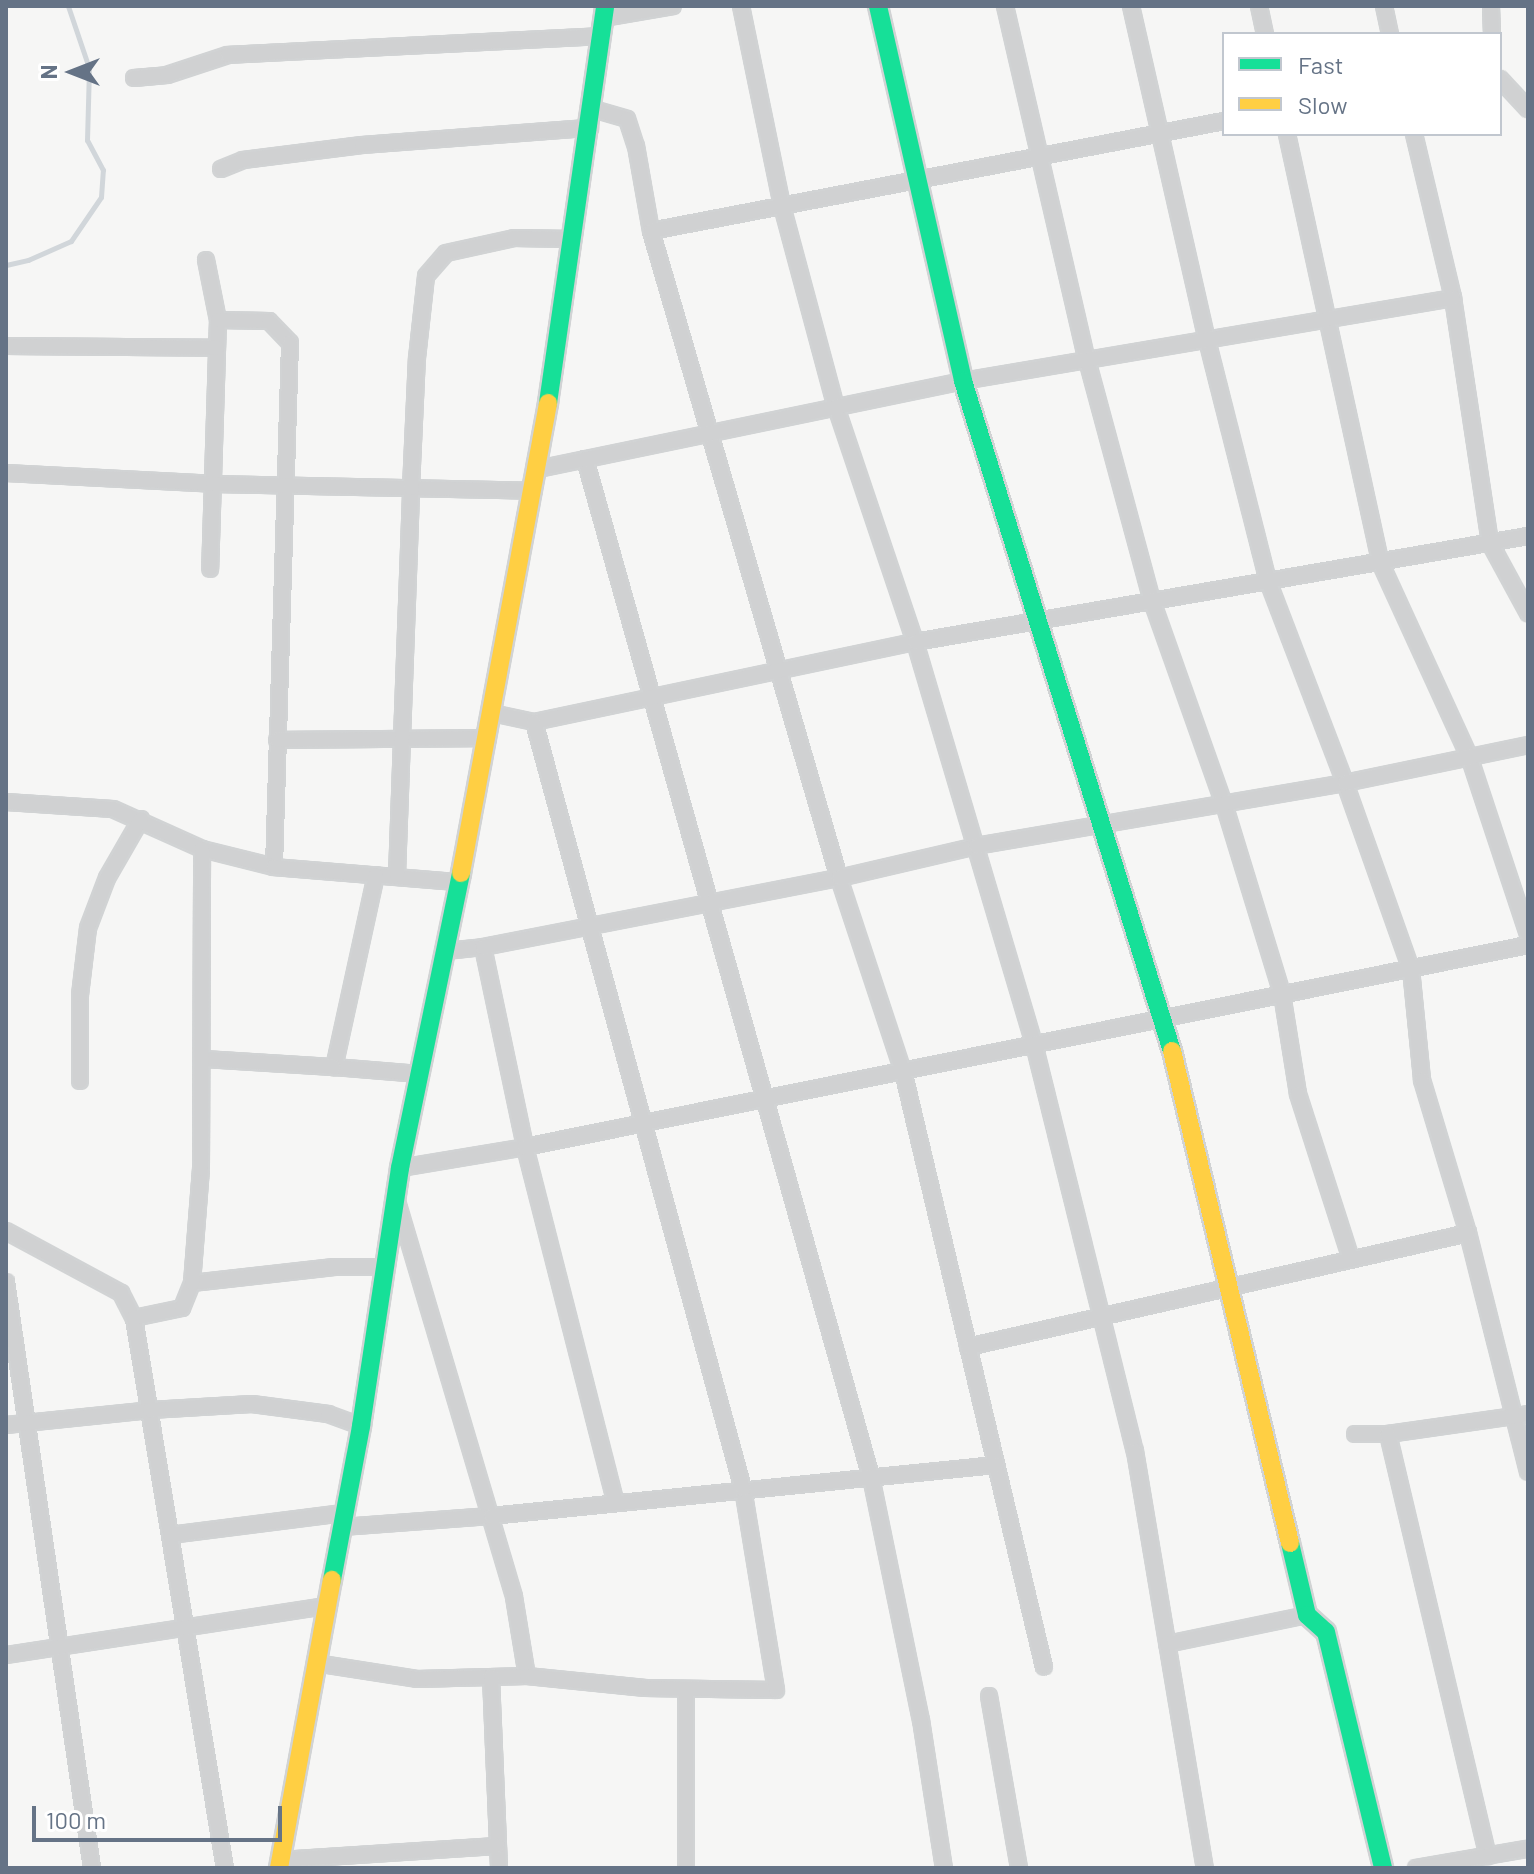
<!DOCTYPE html>
<style>
body{margin:0}
#map{position:relative;width:1534px;height:1874px;overflow:hidden;background:#f6f6f5;font-family:Barlow,sans-serif}
div>[style]{position:absolute}
.stream>*{height:5px;margin:-2.5px;padding:0 2.5px;transform-origin:2.5px;border-radius:2.5px;background:#d1d6da}
.roads{filter:drop-shadow(2px 0 #d1d3d4) drop-shadow(-2px 0 #d1d3d4) drop-shadow(0 2px #d1d3d4) drop-shadow(0 -2px #d1d3d4)}
.street>*{height:14px;margin:-7px;padding:0 7px;transform-origin:7px;border-radius:7px;background:#d0d1d2}
.fast>*{height:18px;margin:-9px;padding:0 9px;transform-origin:9px;border-radius:9px;background:#16e098}
.slow>*{height:18px;margin:-9px;padding:0 9px;transform-origin:9px;border-radius:9px;background:#ffcf43}
span{translate:-50% -50%;white-space:nowrap;text-align:center;line-height:1.15;-webkit-text-stroke:8px #fff;paint-order:stroke}
.frame{position:absolute;inset:0;border:8px solid #657386;pointer-events:none}
.legend{position:absolute;left:1222px;top:32px;width:280px;height:104px;box-sizing:border-box;background:#fff;border:2px solid #c1c7cf;margin:0;padding:10px 14px;list-style:none;font-size:24px;color:#657386}
.legend li{display:flex;align-items:center;gap:16px;height:40px}
.legend b{width:40px;border:2px solid #c1c7cf}
.north{position:absolute;left:32px;top:32px;width:80px;height:80px;-webkit-text-stroke:6px #fff;paint-order:stroke;rotate:270deg;font-size:22px;font-weight:700;line-height:32px;text-align:center;color:#657386}
.north::after{content:'';display:block;margin:auto;width:28px;height:36px;background:#657386;clip-path:polygon(50% 0,100% 100%,50% 72%,0 100%)}
.scale{position:absolute;left:32px;top:1806px;width:250px;height:36px;box-sizing:border-box;border:4px solid #657386;border-top:0;padding-left:10px;font-size:24px;line-height:28px;white-space:nowrap;color:#657386;-webkit-text-stroke:6px #fff;paint-order:stroke}
</style>
<div id="map">
<div class="stream">
<div style="left:6px;top:265px;width:23px;rotate:-13deg"></div>
<div style="left:28px;top:260px;width:47px;rotate:-23.8deg"></div>
<div style="left:71px;top:241px;width:53px;rotate:-55.7deg"></div>
<div style="left:101px;top:197px;width:27px;rotate:-86deg"></div>
<div style="left:103px;top:170px;width:34px;rotate:-118deg"></div>
<div style="left:87px;top:140px;width:72px;rotate:-88.4deg"></div>
<div style="left:89px;top:68px;width:65px;rotate:-108.7deg"></div>
</div>
<div class="roads">
<div class="street">
<div style="left:741px;top:6px;width:204px;rotate:78.4deg"></div>
<div style="left:782px;top:206px;width:208px;rotate:75deg"></div>
<div style="left:836px;top:407px;width:248px;rotate:71.4deg"></div>
<div style="left:915px;top:642px;width:419px;rotate:73.5deg"></div>
<div style="left:1034px;top:1044px;width:419px;rotate:76.1deg"></div>
<div style="left:1135px;top:1451px;width:423px;rotate:80.5deg"></div>
<div style="left:1005px;top:6px;width:363px;rotate:77deg"></div>
<div style="left:1087px;top:360px;width:250px;rotate:74.9deg"></div>
<div style="left:1152px;top:601px;width:215px;rotate:70.5deg"></div>
<div style="left:1224px;top:804px;width:199px;rotate:73deg"></div>
<div style="left:1282px;top:994px;width:101px;rotate:80.9deg"></div>
<div style="left:1298px;top:1094px;width:173px;rotate:72.2deg"></div>
<div style="left:1131px;top:6px;width:343px;rotate:77.2deg"></div>
<div style="left:1207px;top:340px;width:249px;rotate:75.8deg"></div>
<div style="left:1268px;top:581px;width:216px;rotate:69.1deg"></div>
<div style="left:1345px;top:783px;width:197px;rotate:70.5deg"></div>
<div style="left:1411px;top:969px;width:112px;rotate:84.3deg"></div>
<div style="left:1422px;top:1080px;width:160px;rotate:73.3deg"></div>
<div style="left:1468px;top:1233px;width:246px;rotate:75.9deg"></div>
<div style="left:1259px;top:6px;width:29px;rotate:78deg"></div>
<div style="left:1384px;top:6px;width:29px;rotate:78deg"></div>
<div style="left:1491px;top:6px;width:28px;rotate:88deg"></div>
<div style="left:603px;top:18px;width:71px;rotate:-9.7deg"></div>
<div style="left:134px;top:78px;width:33px;rotate:-5deg"></div>
<div style="left:167px;top:75px;width:64px;rotate:-18.2deg"></div>
<div style="left:228px;top:55px;width:374px;rotate:-2.9deg"></div>
<div style="left:1500px;top:79px;width:41px;rotate:47deg"></div>
<div style="left:593px;top:109px;width:35px;rotate:16deg"></div>
<div style="left:627px;top:119px;width:28px;rotate:72deg"></div>
<div style="left:636px;top:146px;width:86px;rotate:80deg"></div>
<div style="left:651px;top:231px;width:674px;rotate:73.8deg"></div>
<div style="left:839px;top:878px;width:203px;rotate:71.7deg"></div>
<div style="left:903px;top:1071px;width:612px;rotate:76.69deg"></div>
<div style="left:1287px;top:134px;width:438px;rotate:77.7deg"></div>
<div style="left:1380px;top:562px;width:213px;rotate:65.4deg"></div>
<div style="left:1469px;top:756px;width:188px;rotate:71.7deg"></div>
<div style="left:1414px;top:134px;width:169px;rotate:76.6deg"></div>
<div style="left:1453px;top:298px;width:248px;rotate:81.4deg"></div>
<div style="left:1490px;top:543px;width:80px;rotate:61.5deg"></div>
<div style="left:221px;top:169px;width:24px;rotate:-22deg"></div>
<div style="left:243px;top:160px;width:120px;rotate:-7.2deg"></div>
<div style="left:362px;top:145px;width:229px;rotate:-4.3deg"></div>
<div style="left:651px;top:231px;width:583px;rotate:-10.87deg"></div>
<div style="left:206px;top:260px;width:61px;rotate:78.7deg"></div>
<div style="left:218px;top:320px;width:249px;rotate:91.8deg"></div>
<div style="left:218px;top:320px;width:51px;rotate:1.1deg"></div>
<div style="left:269px;top:321px;width:30px;rotate:46deg"></div>
<div style="left:290px;top:343px;width:524px;rotate:91.75deg"></div>
<div style="left:6px;top:346px;width:211px;rotate:0.5deg"></div>
<div style="left:585px;top:459px;width:1057px;rotate:74.31deg"></div>
<div style="left:871px;top:1477px;width:248px;rotate:78.4deg"></div>
<div style="left:921px;top:1720px;width:150px;rotate:81.2deg"></div>
<div style="left:538px;top:469px;width:434px;rotate:-11.7deg"></div>
<div style="left:963px;top:381px;width:497px;rotate:-9.6deg"></div>
<div style="left:6px;top:473px;width:207px;rotate:3deg"></div>
<div style="left:213px;top:484px;width:321px;rotate:1.2deg"></div>
<div style="left:492px;top:713px;width:43px;rotate:12.1deg"></div>
<div style="left:534px;top:722px;width:389px;rotate:-11.9deg"></div>
<div style="left:915px;top:642px;width:622px;rotate:-9.81deg"></div>
<div style="left:277px;top:740px;width:211px;rotate:-0.5deg"></div>
<div style="left:6px;top:802px;width:107px;rotate:3.7deg"></div>
<div style="left:113px;top:809px;width:98px;rotate:24.2deg"></div>
<div style="left:202px;top:849px;width:74px;rotate:14deg"></div>
<div style="left:274px;top:867px;width:185px;rotate:4.7deg"></div>
<div style="left:376px;top:875px;width:197px;rotate:102.3deg"></div>
<div style="left:334px;top:1067px;width:86px;rotate:4.7deg"></div>
<div style="left:397px;top:875px;width:387px;rotate:-87.9deg"></div>
<div style="left:411px;top:488px;width:130px;rotate:-87.4deg"></div>
<div style="left:417px;top:358px;width:82px;rotate:-83.7deg"></div>
<div style="left:426px;top:276px;width:30px;rotate:-49deg"></div>
<div style="left:446px;top:253px;width:70px;rotate:-12.4deg"></div>
<div style="left:514px;top:238px;width:59px;rotate:1deg"></div>
<div style="left:483px;top:947px;width:204px;rotate:78.1deg"></div>
<div style="left:525px;top:1147px;width:365px;rotate:75.7deg"></div>
<div style="left:446px;top:951px;width:37px;rotate:-6deg"></div>
<div style="left:483px;top:947px;width:363px;rotate:-11deg"></div>
<div style="left:839px;top:878px;width:141px;rotate:-13.1deg"></div>
<div style="left:976px;top:846px;width:374px;rotate:-9.7deg"></div>
<div style="left:1345px;top:783px;width:187px;rotate:-11.7deg"></div>
<div style="left:203px;top:1059px;width:131px;rotate:3.5deg"></div>
<div style="left:80px;top:1081px;width:86px;rotate:-90deg"></div>
<div style="left:80px;top:995px;width:67px;rotate:-83.2deg"></div>
<div style="left:88px;top:928px;width:53px;rotate:-69.2deg"></div>
<div style="left:107px;top:878px;width:68px;rotate:-60deg"></div>
<div style="left:400px;top:1168px;width:127px;rotate:-9.5deg"></div>
<div style="left:525px;top:1147px;width:1023px;rotate:-11.39deg"></div>
<div style="left:396px;top:1198px;width:416px;rotate:73.5deg"></div>
<div style="left:514px;top:1597px;width:80px;rotate:80.7deg"></div>
<div style="left:6px;top:1231px;width:131px;rotate:28.3deg"></div>
<div style="left:121px;top:1293px;width:28px;rotate:63deg"></div>
<div style="left:134px;top:1318px;width:557px;rotate:80.61deg"></div>
<div style="left:6px;top:1282px;width:592px;rotate:81.65deg"></div>
<div style="left:192px;top:1283px;width:143px;rotate:-6.4deg"></div>
<div style="left:334px;top:1267px;width:51px"></div>
<div style="left:134px;top:1318px;width:49px;rotate:-11.8deg"></div>
<div style="left:182px;top:1308px;width:27px;rotate:-68deg"></div>
<div style="left:192px;top:1283px;width:114px;rotate:-85.5deg"></div>
<div style="left:201px;top:1169px;width:320px;rotate:-89.8deg"></div>
<div style="left:968px;top:1347px;width:513px;rotate:-12.84deg"></div>
<div style="left:6px;top:1425px;width:145px;rotate:-5.9deg"></div>
<div style="left:150px;top:1410px;width:102px;rotate:-3.4deg"></div>
<div style="left:252px;top:1404px;width:77px;rotate:7.5deg"></div>
<div style="left:328px;top:1414px;width:35px;rotate:20deg"></div>
<div style="left:1355px;top:1434px;width:33px"></div>
<div style="left:1388px;top:1434px;width:141px;rotate:-8.1deg"></div>
<div style="left:1388px;top:1434px;width:434px;rotate:76.7deg"></div>
<div style="left:342px;top:1527px;width:149px;rotate:-4.2deg"></div>
<div style="left:491px;top:1516px;width:508px;rotate:-5.77deg"></div>
<div style="left:170px;top:1535px;width:175px;rotate:-7.2deg"></div>
<div style="left:1167px;top:1644px;width:143px;rotate:-11.7deg"></div>
<div style="left:6px;top:1655px;width:324px;rotate:-8.7deg"></div>
<div style="left:315px;top:1663px;width:103px;rotate:8.9deg"></div>
<div style="left:417px;top:1679px;width:110px;rotate:-1.6deg"></div>
<div style="left:527px;top:1676px;width:119px;rotate:5.8deg"></div>
<div style="left:645px;top:1688px;width:131px;rotate:0.9deg"></div>
<div style="left:776px;top:1690px;width:204px;rotate:-99.3deg"></div>
<div style="left:743px;top:1489px;width:795px;rotate:-105.24deg"></div>
<div style="left:491px;top:1677px;width:191px;rotate:87.6deg"></div>
<div style="left:989px;top:1696px;width:175px;rotate:80.1deg"></div>
<div style="left:279px;top:1860px;width:219px;rotate:-3.7deg"></div>
<div style="left:686px;top:1868px;width:179px;rotate:-90deg"></div>
<div style="left:1416px;top:1868px;width:112px;rotate:-9.8deg"></div>
</div>
<div class="fast">
<div style="left:878px;top:6px;width:385px;rotate:77.2deg"></div>
<div style="left:963px;top:381px;width:702px;rotate:72.68deg"></div>
<div style="left:548px;top:403px;width:401px;rotate:-81.8deg"></div>
<div style="left:1290px;top:1543px;width:74px;rotate:76.7deg"></div>
<div style="left:1307px;top:1615px;width:25px;rotate:42deg"></div>
<div style="left:1326px;top:1632px;width:243px;rotate:76.4deg"></div>
<div style="left:332px;top:1580px;width:157px;rotate:-79.3deg"></div>
<div style="left:361px;top:1426px;width:261px;rotate:-81.4deg"></div>
<div style="left:400px;top:1168px;width:301px;rotate:-78.3deg"></div>
</div>
<div class="slow">
<div style="left:461px;top:873px;width:478px;rotate:-79.5deg"></div>
<div style="left:1172px;top:1051px;width:506px;rotate:76.51deg"></div>
<div style="left:279px;top:1868px;width:293px;rotate:-79.6deg"></div>
</div>
</div>
<div class="frame"></div>
<ul class="legend">
<li><b style="height:10px;background:#16e098"></b>Fast</li>
<li><b style="height:10px;background:#ffcf43"></b>Slow</li>
</ul>
<div class="north">N</div>
<div class="scale">100 m</div>
</div>
